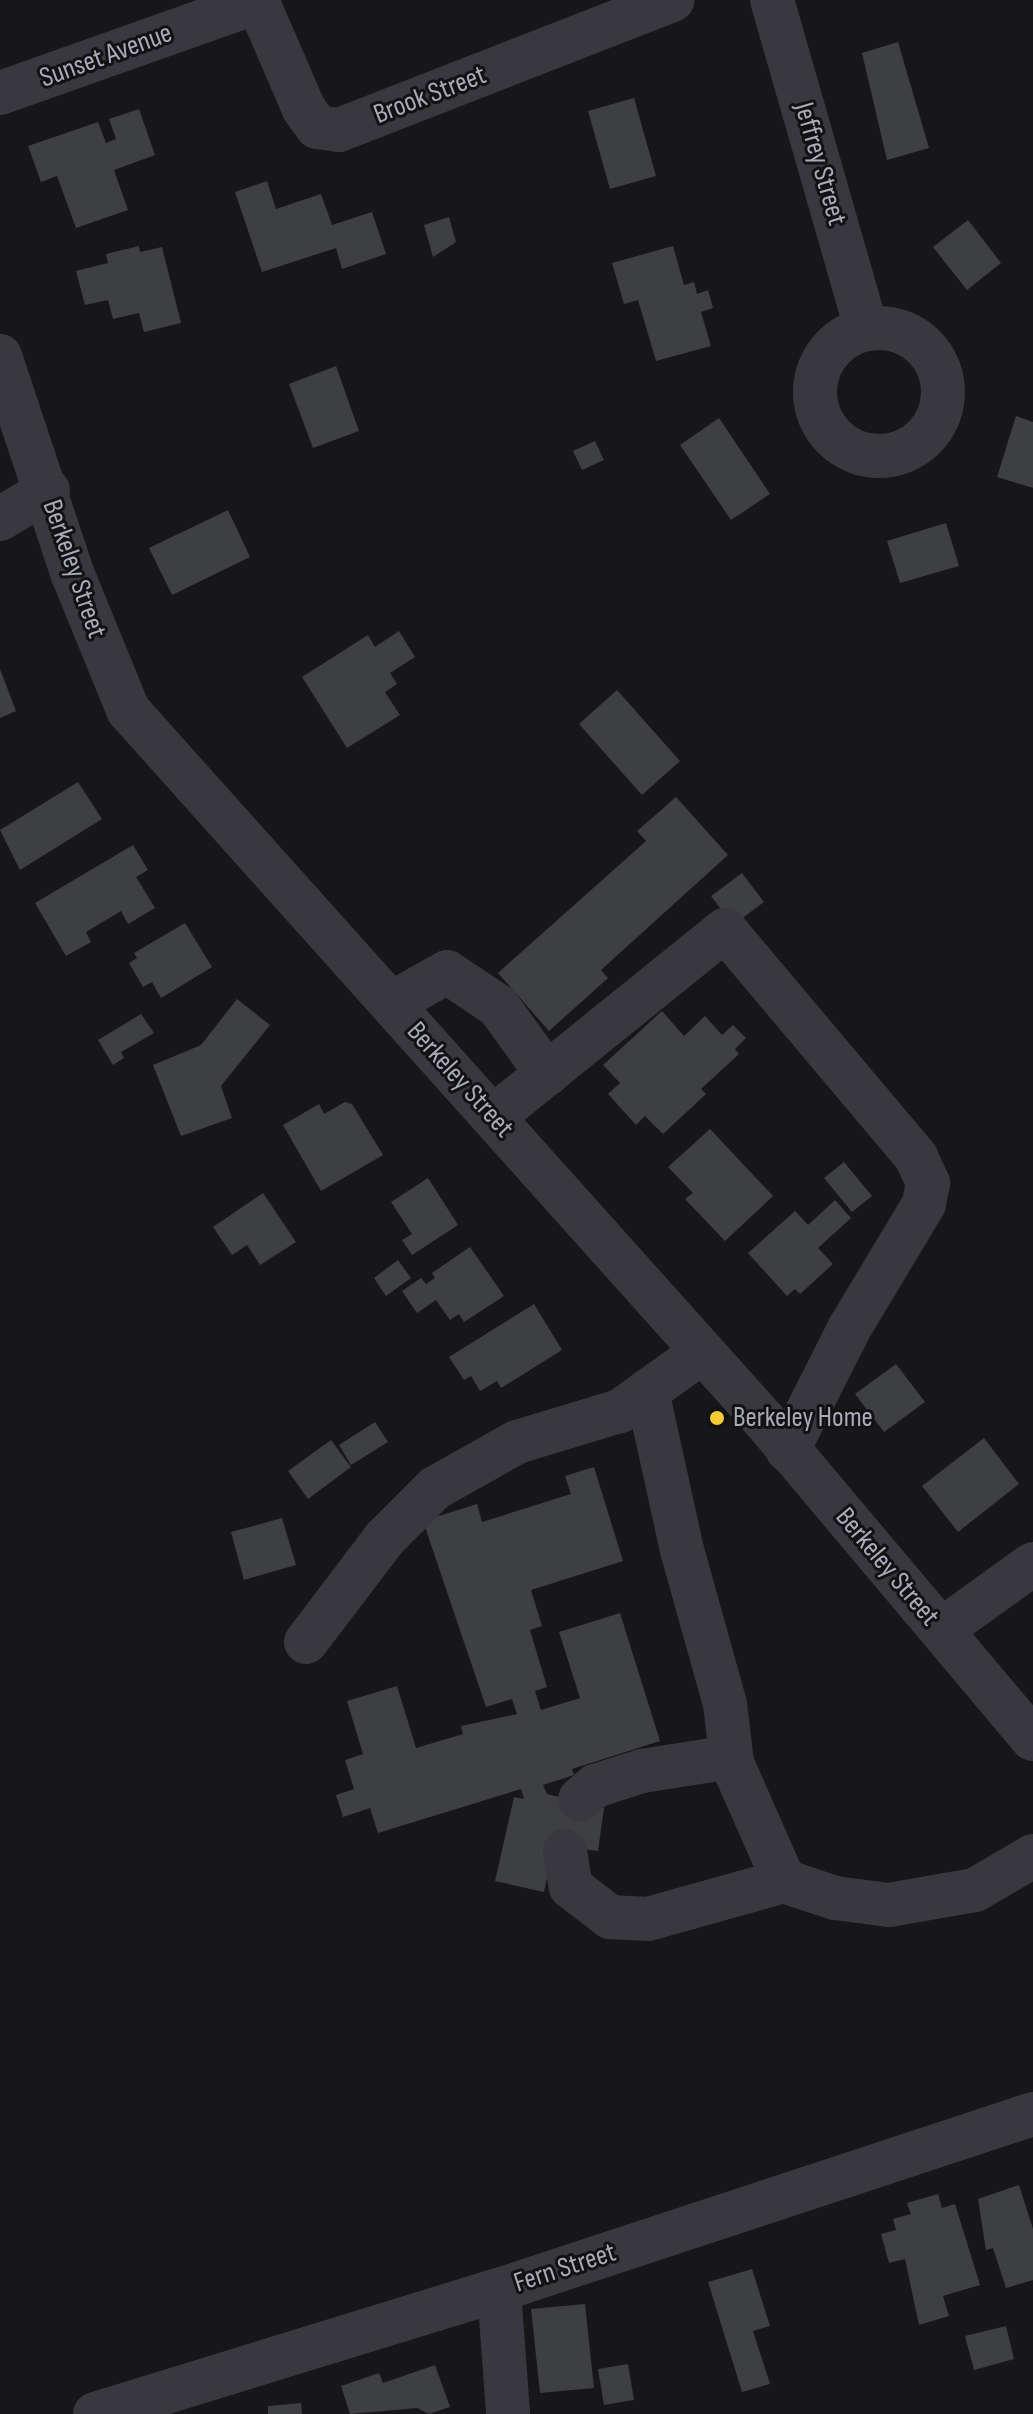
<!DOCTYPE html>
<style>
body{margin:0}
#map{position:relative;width:1033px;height:2414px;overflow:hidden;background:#171719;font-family:"Sofia Sans Condensed",sans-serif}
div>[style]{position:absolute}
.building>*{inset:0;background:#3e3f43}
.minor>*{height:44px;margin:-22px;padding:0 22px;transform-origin:22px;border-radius:22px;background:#38383e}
.minor>.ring{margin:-22px;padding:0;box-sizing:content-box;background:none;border:44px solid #38383e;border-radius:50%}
.dots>*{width:22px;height:22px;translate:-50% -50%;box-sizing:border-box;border:4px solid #121214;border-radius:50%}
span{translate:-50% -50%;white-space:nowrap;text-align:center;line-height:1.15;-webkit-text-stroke:6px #121214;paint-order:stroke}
.street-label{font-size:28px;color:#a9abb9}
.poi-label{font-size:28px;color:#a9abb9}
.left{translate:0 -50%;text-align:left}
</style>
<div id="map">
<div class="building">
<div style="clip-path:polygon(898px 42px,929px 148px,887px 160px,862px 53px)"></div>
<div style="clip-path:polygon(634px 98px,656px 176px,610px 189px,588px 111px)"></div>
<div style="clip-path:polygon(139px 109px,155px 155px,114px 170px,128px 210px,76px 228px,57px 176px,41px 182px,28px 146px,98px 122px,106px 143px,116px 139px,109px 119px)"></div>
<div style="clip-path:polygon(267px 181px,276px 209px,321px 194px,332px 225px,372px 212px,386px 254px,342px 269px,336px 248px,262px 272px,235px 192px)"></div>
<div style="clip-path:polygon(449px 217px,456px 242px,433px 257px,424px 225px)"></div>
<div style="clip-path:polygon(968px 220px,1001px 263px,967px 290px,933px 247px)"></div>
<div style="clip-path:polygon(139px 246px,140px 252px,162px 247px,181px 323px,144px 332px,139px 313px,113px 319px,108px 300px,85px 305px,76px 271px,108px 263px,106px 254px)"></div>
<div style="clip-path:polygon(673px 246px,684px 285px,694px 282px,697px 294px,708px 290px,713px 308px,701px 312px,711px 346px,656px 361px,638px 300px,624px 304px,612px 263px)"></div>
<div style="clip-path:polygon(336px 366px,359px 431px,313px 448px,289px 384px)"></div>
<div style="clip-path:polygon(1016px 416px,1033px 422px,1033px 488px,997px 477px)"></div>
<div style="clip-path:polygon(719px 418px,770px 494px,731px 520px,680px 445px)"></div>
<div style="clip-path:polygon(595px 441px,604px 460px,582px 470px,573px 451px)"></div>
<div style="clip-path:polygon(228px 510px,250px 557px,172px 595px,149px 548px)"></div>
<div style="clip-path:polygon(946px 523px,959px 566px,900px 583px,887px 541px)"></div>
<div style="clip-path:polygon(399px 631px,415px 657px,390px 673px,397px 684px,385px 692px,400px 715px,347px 748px,302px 677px,368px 635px,375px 647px)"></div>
<div style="clip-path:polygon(0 669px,16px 711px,0 718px)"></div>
<div style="clip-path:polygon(617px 690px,680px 761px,642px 795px,579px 724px)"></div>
<div style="clip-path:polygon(78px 782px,102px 819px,20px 870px,0 830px)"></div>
<div style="clip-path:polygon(676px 797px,728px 855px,601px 970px,608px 978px,549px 1031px,498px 973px,646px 841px,637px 831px)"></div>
<div style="clip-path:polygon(133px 845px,148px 870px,136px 877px,155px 908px,128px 924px,121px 911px,86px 932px,91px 942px,66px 956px,35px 903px)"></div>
<div style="clip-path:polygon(742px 873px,764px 902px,733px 925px,711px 896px)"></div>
<div style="clip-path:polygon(185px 923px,212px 967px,161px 998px,152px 982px,143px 987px,129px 963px,137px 958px,134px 953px)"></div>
<div style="clip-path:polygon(237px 999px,270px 1025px,221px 1086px,232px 1118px,181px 1136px,153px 1065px,201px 1045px)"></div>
<div style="clip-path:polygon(662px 1011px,684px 1036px,705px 1016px,722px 1035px,733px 1025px,746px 1038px,735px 1049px,739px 1054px,701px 1089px,706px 1094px,663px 1134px,645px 1116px,636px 1125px,608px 1094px,620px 1083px,603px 1065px)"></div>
<div style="clip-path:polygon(141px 1014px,154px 1033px,121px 1052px,124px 1058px,113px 1065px,98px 1040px)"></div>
<div style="clip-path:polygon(345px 1102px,352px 1104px,383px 1155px,321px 1191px,283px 1125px,319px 1104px,324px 1114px)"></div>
<div style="clip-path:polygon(710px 1129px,773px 1196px,725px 1241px,685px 1199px,693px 1193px,668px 1167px)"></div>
<div style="clip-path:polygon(844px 1162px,872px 1196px,852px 1212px,824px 1178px)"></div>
<div style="clip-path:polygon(428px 1178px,458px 1225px,412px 1255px,402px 1240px,412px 1234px,391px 1202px)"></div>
<div style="clip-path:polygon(263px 1193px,296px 1242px,260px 1265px,247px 1245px,232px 1255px,213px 1227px)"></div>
<div style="clip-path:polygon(835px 1200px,851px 1218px,818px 1248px,833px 1264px,800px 1294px,795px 1289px,787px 1296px,748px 1253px,795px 1211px,808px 1225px)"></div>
<div style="clip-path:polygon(470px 1247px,504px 1296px,464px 1322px,459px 1314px,450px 1320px,436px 1300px,417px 1313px,402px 1291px,421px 1278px,426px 1284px,435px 1278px,432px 1273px)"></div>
<div style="clip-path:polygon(398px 1260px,411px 1278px,386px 1296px,374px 1278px)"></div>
<div style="clip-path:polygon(534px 1304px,562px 1350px,501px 1388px,497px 1381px,480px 1391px,471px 1376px,464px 1380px,449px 1357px)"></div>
<div style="clip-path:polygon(896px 1364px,925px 1402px,884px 1432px,855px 1394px)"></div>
<div style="clip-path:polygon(375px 1422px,388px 1442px,351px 1465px,339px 1445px)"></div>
<div style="clip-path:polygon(984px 1438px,1019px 1484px,958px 1532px,922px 1486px)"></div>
<div style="clip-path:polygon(331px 1440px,351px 1467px,308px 1499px,288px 1471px)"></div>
<div style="clip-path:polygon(594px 1467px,623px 1561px,531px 1590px,542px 1626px,530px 1630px,547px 1687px,535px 1691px,541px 1710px,580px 1698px,559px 1632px,620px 1613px,660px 1741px,572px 1769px,574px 1775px,543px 1785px,547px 1794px,604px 1808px,598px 1851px,554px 1845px,544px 1892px,495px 1881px,514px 1797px,524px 1799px,521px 1789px,378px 1833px,370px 1808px,343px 1817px,336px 1795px,354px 1789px,345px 1760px,363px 1754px,347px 1701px,397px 1686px,416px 1748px,463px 1734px,461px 1726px,517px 1714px,512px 1699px,486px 1707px,423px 1521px,477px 1504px,482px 1522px,571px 1494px,565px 1476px)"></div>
<div style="clip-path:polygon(282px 1518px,296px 1565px,244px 1580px,231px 1532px)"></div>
<div style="clip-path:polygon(1019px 2185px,1033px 2229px,1033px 2280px,1006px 2288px,993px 2248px,986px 2250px,978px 2199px)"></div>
<div style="clip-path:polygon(938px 2194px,942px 2208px,955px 2204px,980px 2285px,943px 2296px,949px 2316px,919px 2325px,905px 2259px,889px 2263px,881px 2234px,896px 2230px,893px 2219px,911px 2214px,907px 2203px)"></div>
<div style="clip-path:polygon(752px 2269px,770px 2326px,753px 2331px,770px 2384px,742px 2392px,708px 2282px)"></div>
<div style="clip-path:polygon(585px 2304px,594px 2388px,540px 2393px,531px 2309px)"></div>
<div style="clip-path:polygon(1006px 2326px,1014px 2359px,974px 2370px,965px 2336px)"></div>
<div style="clip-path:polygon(628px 2364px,634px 2400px,604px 2405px,598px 2369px)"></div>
<div style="clip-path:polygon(435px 2365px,450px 2407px,429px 2414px,417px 2408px,350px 2414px,341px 2386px,379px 2373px,383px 2383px)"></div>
<div style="clip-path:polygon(301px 2403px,302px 2414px,268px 2414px,268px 2406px)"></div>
</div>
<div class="minor">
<div style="left:257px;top:0;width:119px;rotate:66.7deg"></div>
<div style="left:304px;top:109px;width:22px;rotate:54deg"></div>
<div style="left:317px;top:127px;width:22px;rotate:8deg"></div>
<div style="left:339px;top:130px;width:358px;rotate:-21.3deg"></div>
<div style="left:772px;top:0;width:341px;rotate:74deg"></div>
<div style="left:0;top:93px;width:273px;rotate:-19.5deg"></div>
<div class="ring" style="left:815px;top:328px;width:84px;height:84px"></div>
<div style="left:0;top:356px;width:231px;rotate:71.6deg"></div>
<div style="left:73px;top:575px;width:146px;rotate:67.8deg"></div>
<div style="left:128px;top:710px;width:953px;rotate:48.15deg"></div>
<div style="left:764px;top:1420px;width:417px;rotate:49.9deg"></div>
<div style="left:0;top:519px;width:56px;rotate:-31.1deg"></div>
<div style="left:392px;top:1003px;width:63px;rotate:-29.4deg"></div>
<div style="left:447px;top:972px;width:61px;rotate:33.7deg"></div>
<div style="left:498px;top:1006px;width:84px;rotate:54.2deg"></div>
<div style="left:493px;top:1117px;width:298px;rotate:-38.9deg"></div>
<div style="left:725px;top:930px;width:297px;rotate:49.9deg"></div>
<div style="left:916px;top:1157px;width:29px;rotate:65deg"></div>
<div style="left:928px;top:1183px;width:21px;rotate:101deg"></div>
<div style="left:924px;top:1204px;width:146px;rotate:121deg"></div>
<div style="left:849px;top:1329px;width:136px;rotate:116.8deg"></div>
<div style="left:647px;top:1391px;width:163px;rotate:77.6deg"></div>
<div style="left:682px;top:1550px;width:160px;rotate:74.4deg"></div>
<div style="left:725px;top:1704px;width:59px;rotate:83.2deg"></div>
<div style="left:941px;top:1630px;width:113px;rotate:-35.7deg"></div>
<div style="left:306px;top:1642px;width:131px;rotate:-52.8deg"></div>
<div style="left:385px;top:1538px;width:71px;rotate:-45deg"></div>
<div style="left:435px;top:1488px;width:94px;rotate:-29.3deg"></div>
<div style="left:517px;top:1442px;width:108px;rotate:-16.8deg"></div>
<div style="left:620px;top:1411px;width:101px;rotate:-35.7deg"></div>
<div style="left:580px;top:1799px;width:20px;rotate:-41deg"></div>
<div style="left:595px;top:1786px;width:49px;rotate:-17.7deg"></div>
<div style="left:642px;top:1771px;width:77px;rotate:-9deg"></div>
<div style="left:718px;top:1759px;width:15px;rotate:16deg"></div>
<div style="left:732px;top:1763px;width:129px;rotate:66.2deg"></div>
<div style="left:784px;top:1881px;width:54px;rotate:18.4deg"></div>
<div style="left:835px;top:1898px;width:54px;rotate:7.4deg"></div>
<div style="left:889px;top:1905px;width:87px;rotate:-9.9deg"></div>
<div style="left:975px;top:1890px;width:67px;rotate:-30.4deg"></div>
<div style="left:565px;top:1851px;width:36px;rotate:81deg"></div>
<div style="left:571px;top:1887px;width:49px;rotate:37.6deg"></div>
<div style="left:610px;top:1917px;width:38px;rotate:3deg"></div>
<div style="left:648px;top:1919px;width:141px;rotate:-15.6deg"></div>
<div style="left:499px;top:2290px;width:124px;rotate:85.8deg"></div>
<div style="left:95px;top:2414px;width:423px;rotate:-17.1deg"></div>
<div style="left:499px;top:2290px;width:562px;rotate:-18.24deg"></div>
</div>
<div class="dots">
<div style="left:717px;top:1418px;background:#f2cd36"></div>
</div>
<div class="street-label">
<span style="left:106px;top:56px;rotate:-20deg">Sunset Avenue</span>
<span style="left:430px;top:95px;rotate:-21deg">Brook Street</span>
<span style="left:820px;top:164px;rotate:74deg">Jeffrey Street</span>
<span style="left:74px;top:569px;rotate:71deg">Berkeley Street</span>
<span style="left:460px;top:1080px;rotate:48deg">Berkeley Street</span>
<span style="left:887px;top:1567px;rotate:50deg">Berkeley Street</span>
<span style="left:565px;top:2268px;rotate:-18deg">Fern Street</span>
</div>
<div class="poi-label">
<span class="left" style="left:733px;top:1418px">Berkeley Home</span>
</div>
</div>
